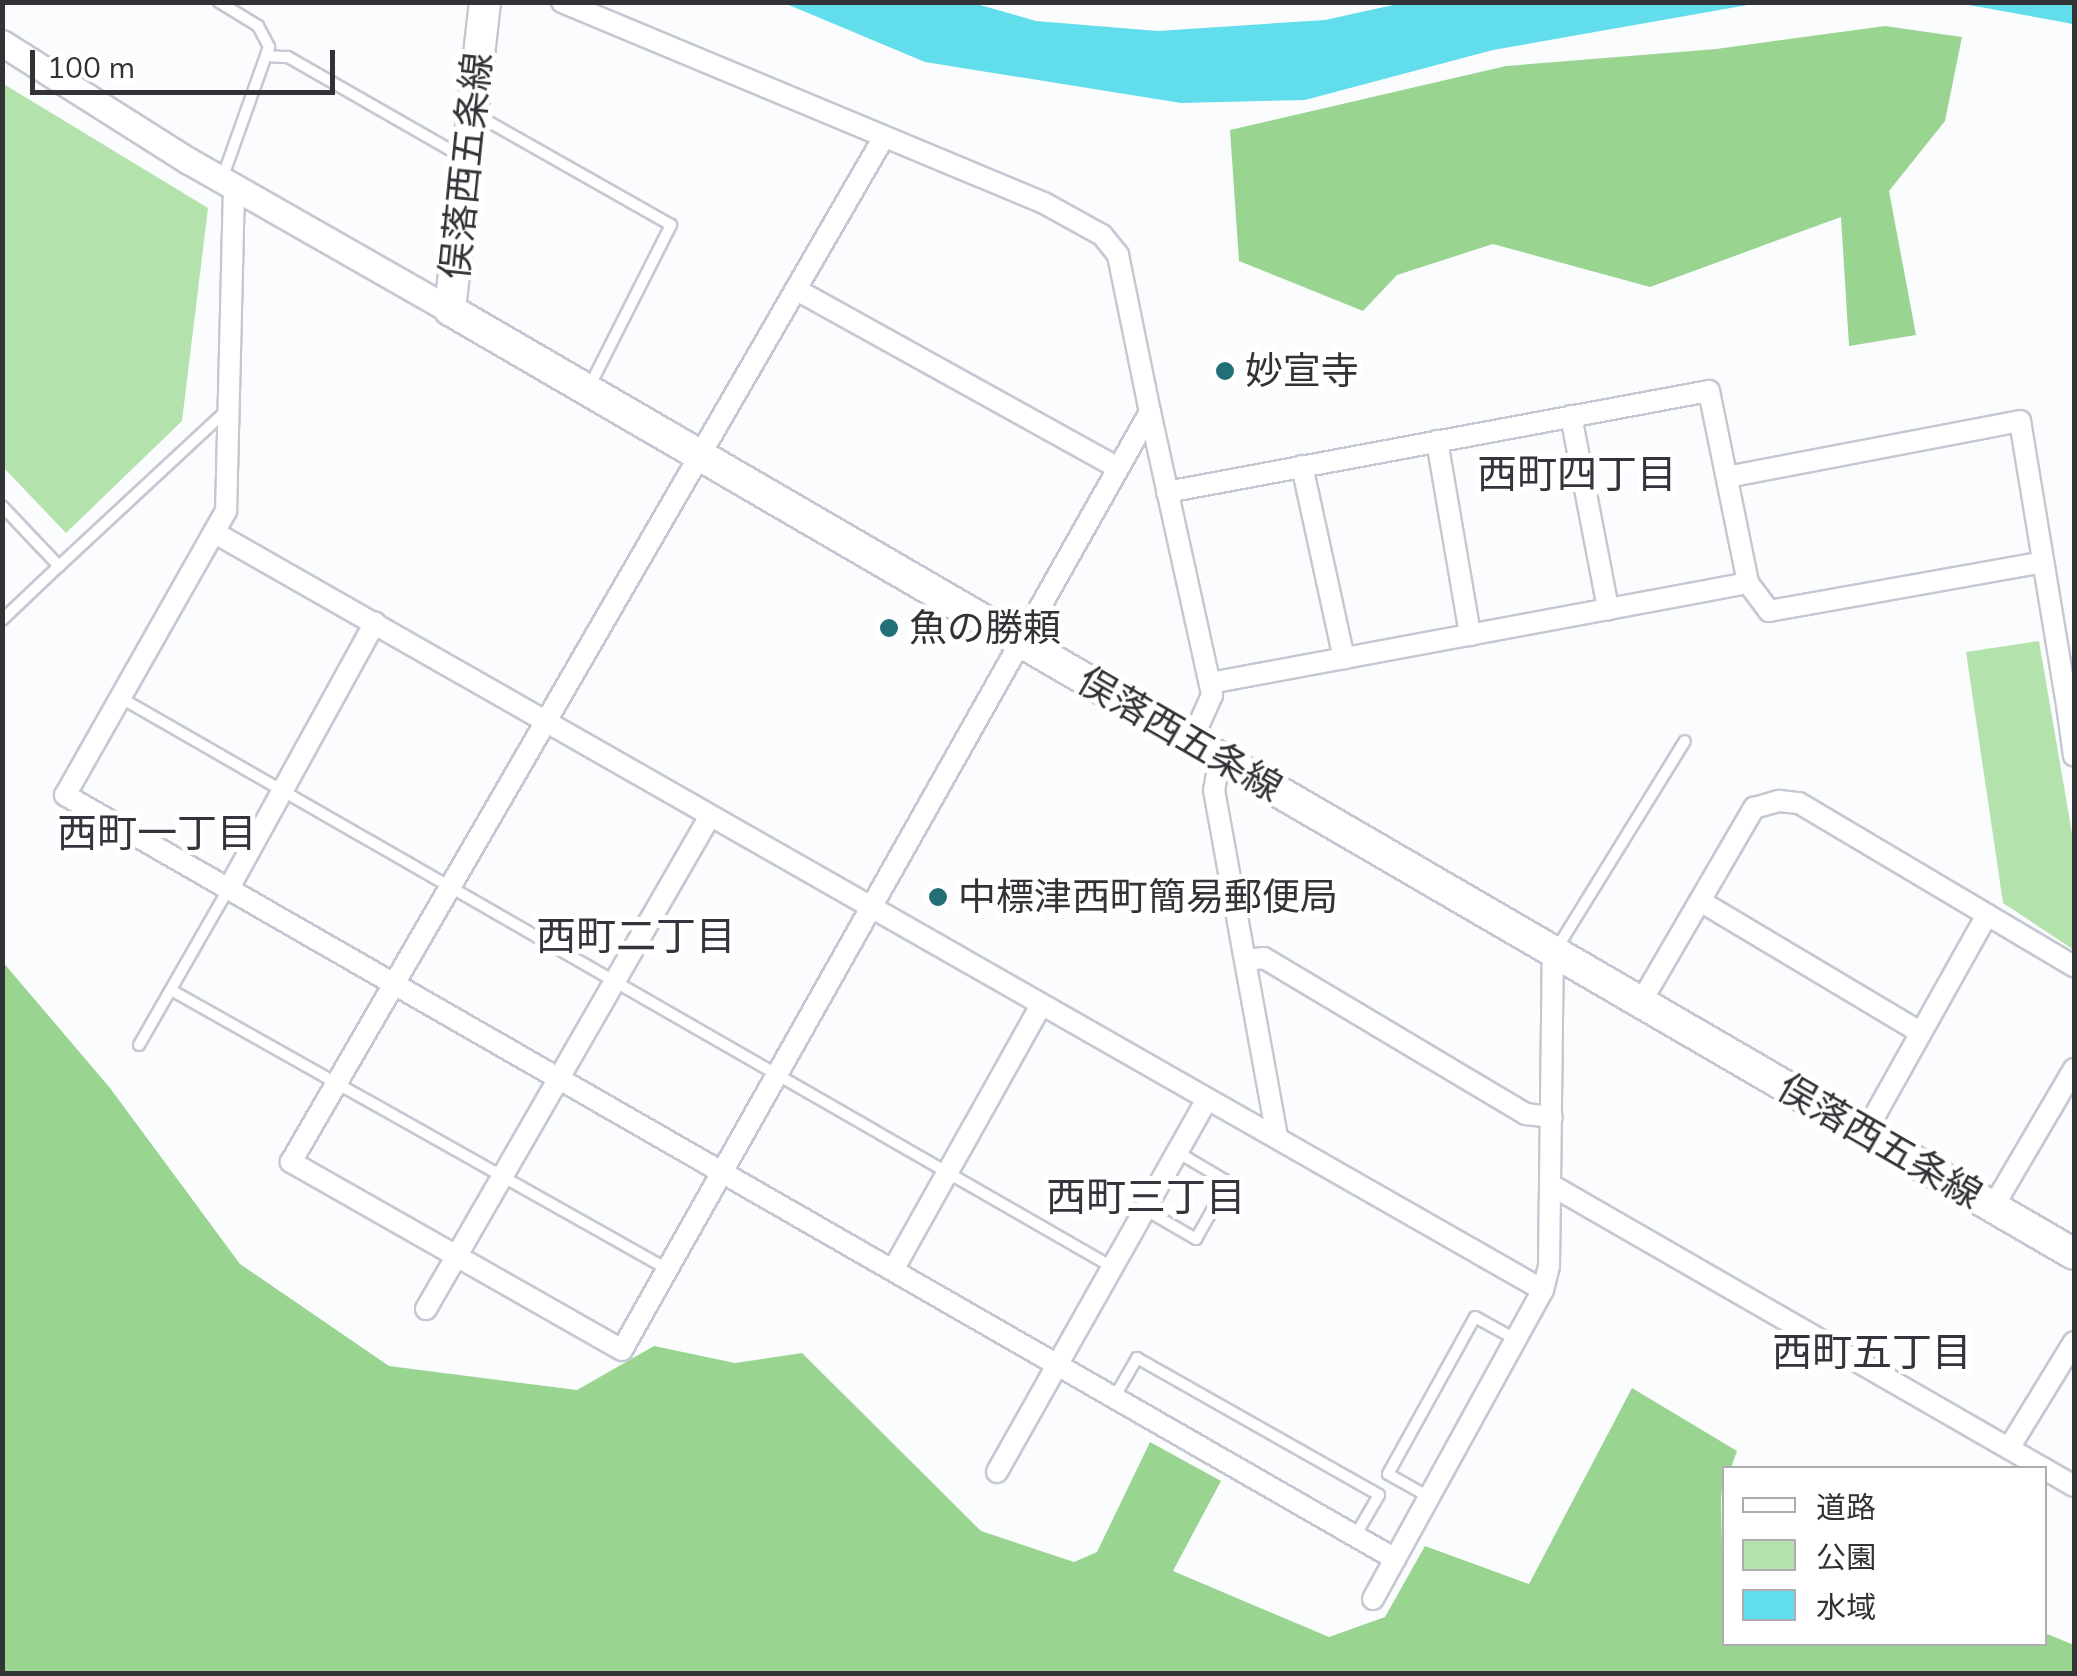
<!DOCTYPE html>
<meta charset="utf-8">
<style>
body{margin:0}
#map{position:relative;width:2077px;height:1676px;overflow:hidden;background:#fbfcfe;font-family:Mulish,"Noto Sans JP",sans-serif}
div>[style]{position:absolute}
.green>*{inset:0;background:#b3e2ac}
.forest>*{inset:0;background:#99d591}
.water>*{inset:0;background:#61ddec}
.roads{filter:drop-shadow(2px 0 #c5c8d2) drop-shadow(-2px 0 #c5c8d2) drop-shadow(0 2px #c5c8d2) drop-shadow(0 -2px #c5c8d2)}
.service>*{height:10px;margin:-5px;padding:0 5px;transform-origin:5px;border-radius:5px;background:#fff}
.minor>*{height:20px;margin:-10px;padding:0 10px;transform-origin:10px;border-radius:10px;background:#fff}
.tertiary>*{height:25px;margin:-12.5px;padding:0 12.5px;transform-origin:12.5px;border-radius:12.5px;background:#fff}
.secondary>*{height:30px;margin:-15px;padding:0 15px;transform-origin:15px;border-radius:15px;background:#fff}
.dots>*{width:28px;height:28px;translate:-50% -50%;box-sizing:border-box;border:5px solid #fff;border-radius:50%}
span{translate:-50% -50%;white-space:nowrap;text-align:center;line-height:1.15;-webkit-text-stroke:10px #fff;paint-order:stroke}
.street-label{font-size:38px;color:#323337}
.poi-label{font-size:38px;color:#323337}
.left{translate:0 -50%;text-align:left}
.neighbourhood-label{font-size:40px;color:#33353d}
.frame{position:absolute;inset:0;border:5px solid #323337;pointer-events:none}
.legend{position:absolute;left:1722px;top:1466px;width:325px;height:180px;box-sizing:border-box;background:#fff;border:2px solid #adadaf;margin:0;padding:12px 18px;list-style:none;font-size:30px;color:#323337}
.legend li{display:flex;align-items:center;gap:20px;height:50px}
.legend b{width:50px;border:2px solid #adadaf}
.scale{position:absolute;left:30px;top:50px;width:305px;height:45px;box-sizing:border-box;border:5px solid #323337;border-top:0;padding-left:12px;font-size:30px;line-height:35px;white-space:nowrap;color:#323337;-webkit-text-stroke:8px #fff;paint-order:stroke}
</style>
<div id="map">
<div class="green">
<div style="clip-path:polygon(2px 83px,208px 208px,182px 421px,66px 533px,3px 467px)"></div>
<div style="clip-path:polygon(2039px 641px,2074px 845px,2074px 950px,2003px 903px,1966px 652px)"></div>
</div>
<div class="forest">
<div style="clip-path:polygon(1885px 26px,1962px 37px,1945px 121px,1889px 191px,1916px 335px,1849px 346px,1841px 217px,1650px 287px,1493px 244px,1397px 275px,1363px 311px,1239px 261px,1230px 130px,1506px 66px,1716px 49px)"></div>
<div style="clip-path:polygon(2px 961px,110px 1088px,240px 1264px,389px 1366px,577px 1390px,654px 1346px,735px 1363px,802px 1353px,981px 1531px,1074px 1562px,1097px 1552px,1150px 1442px,1221px 1481px,1173px 1571px,1329px 1637px,1385px 1617px,1425px 1546px,1529px 1584px,1632px 1388px,1737px 1451px,1731px 1468px,1724px 1468px,1721px 1499px,1724px 1644px,2044px 1644px,2045px 1633px,2074px 1645px,2074px 1673px,3px 1673px)"></div>
</div>
<div class="water">
<div style="clip-path:polygon(1407px 2px,1759px 3px,1493px 50px,1305px 100px,1181px 103px,925px 62px,784px 3px,973px 3px,1036px 21px,1158px 31px,1325px 20px)"></div>
<div style="clip-path:polygon(1958px 3px,2074px 3px,2074px 25px,2068px 23px)"></div>
</div>
<div class="roads">
<div class="service">
<div style="left:219px;top:2px;width:46px;rotate:31.6deg"></div>
<div style="left:258px;top:26px;width:24px;rotate:62deg"></div>
<div style="left:269px;top:47px;width:140px;rotate:109.6deg"></div>
<div style="left:266px;top:56px;width:22px;rotate:3deg"></div>
<div style="left:288px;top:57px;width:199px;rotate:29.8deg"></div>
<div style="left:475px;top:114px;width:225px;rotate:29.5deg"></div>
<div style="left:671px;top:225px;width:184px;rotate:116.8deg"></div>
<div style="left:2px;top:506px;width:83px;rotate:46.5deg"></div>
<div style="left:59px;top:566px;width:228px;rotate:-42.9deg"></div>
<div style="left:2px;top:620px;width:79px;rotate:-43.5deg"></div>
<div style="left:121px;top:698px;width:1143px;rotate:29.86deg"></div>
<div style="left:1557px;top:948px;width:243px;rotate:-58.3deg"></div>
<div style="left:171px;top:990px;width:569px;rotate:29.36deg"></div>
<div style="left:139px;top:1045px;width:181px;rotate:-60.2deg"></div>
<div style="left:1146px;top:1210px;width:58px;rotate:30.1deg"></div>
<div style="left:1196px;top:1239px;width:65px;rotate:-60.7deg"></div>
<div style="left:1228px;top:1182px;width:59px;rotate:-149.5deg"></div>
<div style="left:1115px;top:1396px;width:44px;rotate:-59.9deg"></div>
<div style="left:1137px;top:1358px;width:278px;rotate:29.5deg"></div>
<div style="left:1379px;top:1495px;width:48px;rotate:120.3deg"></div>
<div style="left:1429px;top:1497px;width:47px;rotate:-150.7deg"></div>
<div style="left:1388px;top:1474px;width:179px;rotate:-61deg"></div>
<div style="left:1475px;top:1317px;width:46px;rotate:28.8deg"></div>
</div>
<div class="minor">
<div style="left:562px;top:2px;width:522px;rotate:22.64deg"></div>
<div style="left:1044px;top:203px;width:66px;rotate:28.9deg"></div>
<div style="left:1102px;top:235px;width:26px;rotate:51deg"></div>
<div style="left:1118px;top:255px;width:160px;rotate:78.5deg"></div>
<div style="left:1150px;top:412px;width:1076px;rotate:119.38deg"></div>
<div style="left:622px;top:1350px;width:381px;rotate:-150.4deg"></div>
<div style="left:291px;top:1162px;width:1184px;rotate:-59.95deg"></div>
<div style="left:234px;top:187px;width:324px;rotate:91.4deg"></div>
<div style="left:226px;top:511px;width:326px;rotate:119.5deg"></div>
<div style="left:65px;top:795px;width:1534px;rotate:29.87deg"></div>
<div style="left:797px;top:290px;width:367px;rotate:29deg"></div>
<div style="left:1150px;top:412px;width:290px;rotate:77.6deg"></div>
<div style="left:1212px;top:695px;width:49px;rotate:114deg"></div>
<div style="left:1571px;top:416px;width:197px;rotate:79.1deg"></div>
<div style="left:1437px;top:441px;width:197px;rotate:80.3deg"></div>
<div style="left:1302px;top:466px;width:197px;rotate:77.7deg"></div>
<div style="left:1727px;top:477px;width:298px;rotate:-10.8deg"></div>
<div style="left:2020px;top:421px;width:288px;rotate:80.6deg"></div>
<div style="left:1167px;top:492px;width:551px;rotate:-10.56deg"></div>
<div style="left:1709px;top:391px;width:196px;rotate:78.5deg"></div>
<div style="left:1748px;top:583px;width:547px;rotate:169.47deg"></div>
<div style="left:217px;top:534px;width:1526px;rotate:29.69deg"></div>
<div style="left:1748px;top:583px;width:35px;rotate:53deg"></div>
<div style="left:1769px;top:611px;width:278px;rotate:-10.1deg"></div>
<div style="left:2074px;top:704px;width:7px;rotate:172deg"></div>
<div style="left:2067px;top:705px;width:51px;rotate:82.2deg"></div>
<div style="left:1220px;top:757px;width:34px;rotate:100deg"></div>
<div style="left:1214px;top:790px;width:354px;rotate:79.7deg"></div>
<div style="left:229px;top:888px;width:303px;rotate:-61.2deg"></div>
<div style="left:1700px;top:901px;width:257px;rotate:30.8deg"></div>
<div style="left:1245px;top:960px;width:19px;rotate:-6deg"></div>
<div style="left:1264px;top:958px;width:305px;rotate:30.8deg"></div>
<div style="left:1526px;top:1114px;width:26px;rotate:7deg"></div>
<div style="left:1641px;top:1002px;width:225px;rotate:-59.8deg"></div>
<div style="left:1754px;top:808px;width:26px;rotate:-16deg"></div>
<div style="left:1779px;top:801px;width:20px;rotate:6deg"></div>
<div style="left:1799px;top:803px;width:320px;rotate:30.7deg"></div>
<div style="left:1865px;top:1133px;width:250px;rotate:-60.8deg"></div>
<div style="left:1551px;top:1185px;width:603px;rotate:29.92deg"></div>
<div style="left:1993px;top:1207px;width:160px;rotate:-59.6deg"></div>
<div style="left:893px;top:1270px;width:304px;rotate:-60.8deg"></div>
<div style="left:426px;top:1309px;width:569px;rotate:-60.06deg"></div>
<div style="left:2009px;top:1448px;width:124px;rotate:-58.5deg"></div>
<div style="left:997px;top:1472px;width:427px;rotate:-60.6deg"></div>
<div style="left:1373px;top:1599px;width:353px;rotate:-61.2deg"></div>
<div style="left:1543px;top:1290px;width:25px;rotate:-76deg"></div>
<div style="left:1549px;top:1266px;width:313px;rotate:-89.3deg"></div>
</div>
<div class="tertiary">
<div style="left:2px;top:43px;width:221px;rotate:32.3deg"></div>
<div style="left:189px;top:161px;width:301px;rotate:29.7deg"></div>
</div>
<div class="secondary">
<div style="left:485px;top:2px;width:310px;rotate:96.5deg"></div>
<div style="left:450px;top:310px;width:1878px;rotate:30.17deg"></div>
</div>
</div>
<div class="dots">
<div style="left:1225px;top:371px;background:#246f75"></div>
<div style="left:889px;top:628px;background:#246f75"></div>
<div style="left:938px;top:897px;background:#246f75"></div>
</div>
<div class="street-label">
<span style="left:466px;top:166px;rotate:-84deg">俣落西五条線</span>
<span style="left:1180px;top:734px;rotate:30deg">俣落西五条線</span>
<span style="left:1880px;top:1141px;rotate:30deg">俣落西五条線</span>
</div>
<div class="poi-label">
<span class="left" style="left:1245px;top:371px">妙宣寺</span>
<span class="left" style="left:909px;top:628px">魚の勝頼</span>
<span class="left" style="left:958px;top:897px">中標津西町簡易郵便局</span>
</div>
<div class="neighbourhood-label">
<span style="left:1577px;top:473px">西町四丁目</span>
<span style="left:157px;top:832px">西町一丁目</span>
<span style="left:636px;top:935px">西町二丁目</span>
<span style="left:1146px;top:1196px">西町三丁目</span>
<span style="left:1872px;top:1351px">西町五丁目</span>
</div>
<div class="frame"></div>
<ul class="legend">
<li><b style="height:12px;background:#fff"></b>道路</li>
<li><b style="height:28px;background:#b3e2ac"></b>公園</li>
<li><b style="height:28px;background:#61ddec"></b>水域</li>
</ul>
<div class="scale">100 m</div>
</div>
